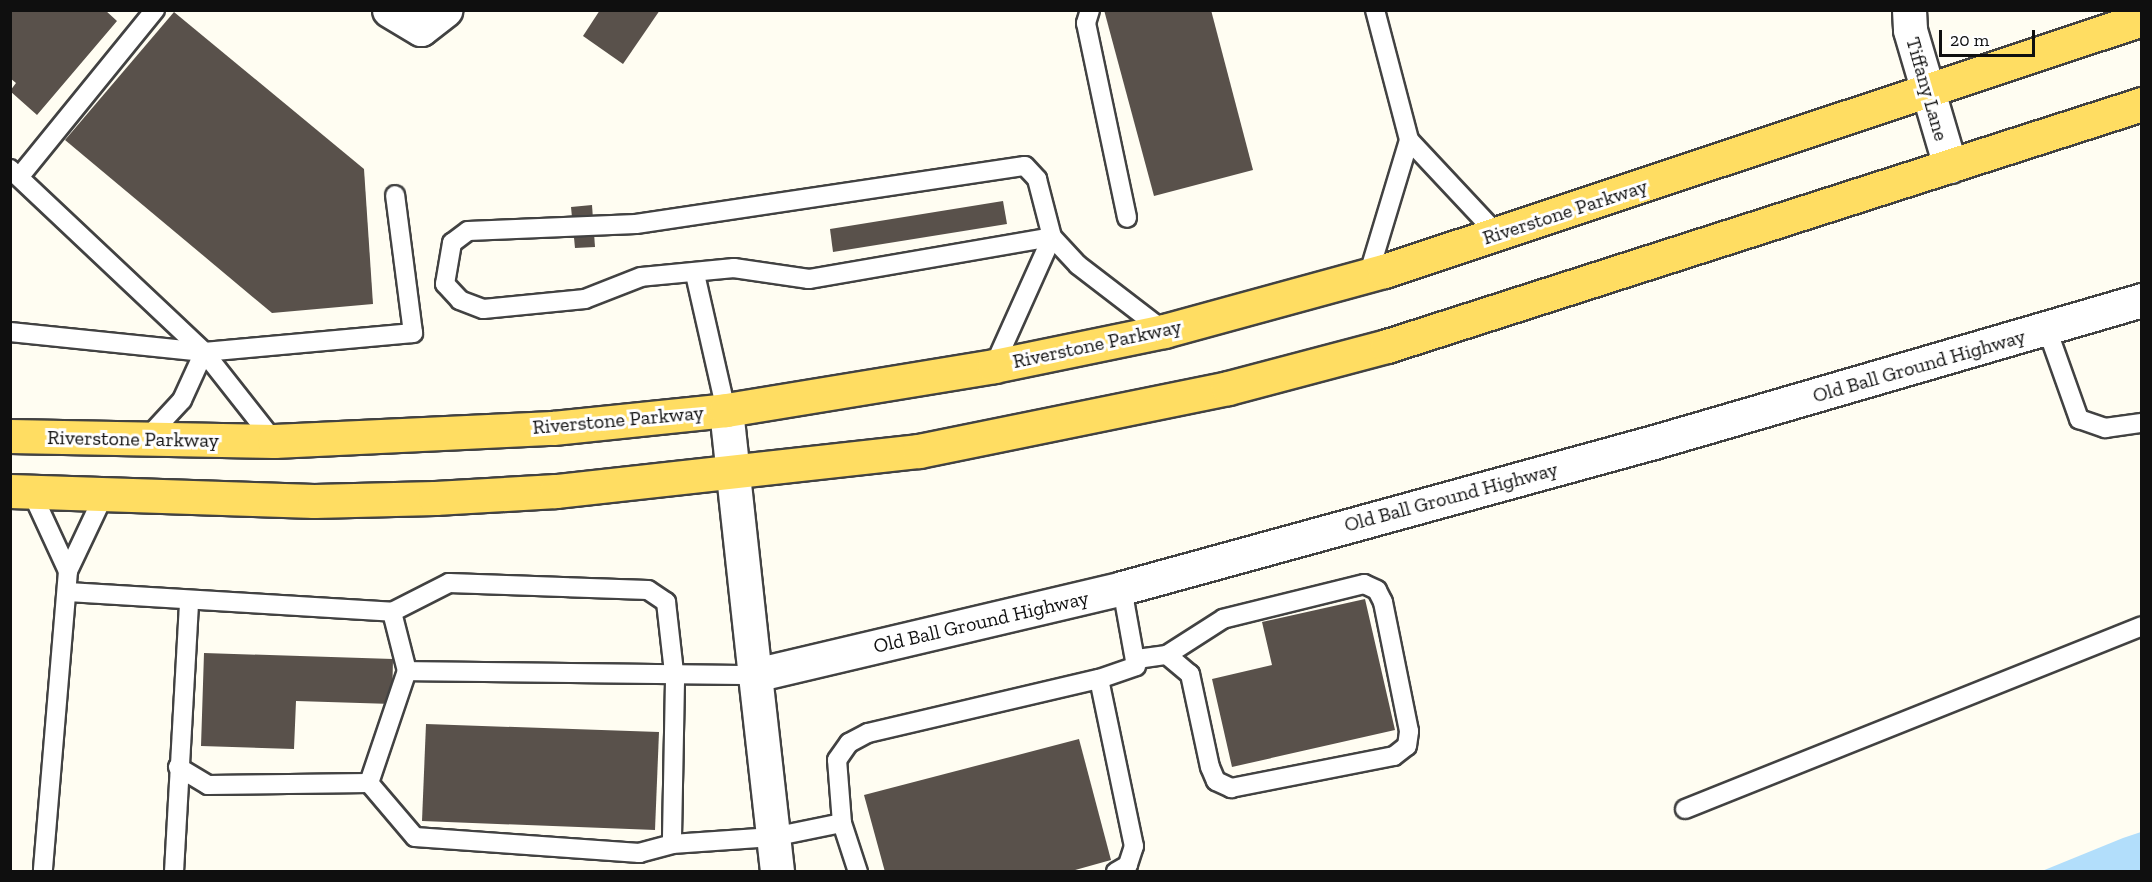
<!DOCTYPE html>
<style>
body{margin:0}
#map{position:relative;width:2152px;height:882px;overflow:hidden;background:#fffdf2;font-family:"Zilla Slab",serif}
div>[style]{position:absolute}
.water>*{inset:0;background:#b2defb}
.building>*{inset:0;background:#59514b}
.roads{filter:drop-shadow(2px 0 #424242) drop-shadow(-2px 0 #424242) drop-shadow(0 2px #424242) drop-shadow(0 -2px #424242)}
.service>*{height:18px;margin:-9px;padding:0 9px;transform-origin:9px;border-radius:9px;background:#fff}
.minor>*{height:33px;margin:-16.5px;padding:0 16.5px;transform-origin:16.5px;border-radius:16.5px;background:#fff}
.primary>*{height:33px;margin:-16.5px;padding:0 16.5px;transform-origin:16.5px;border-radius:16.5px;background:#ffdd62}
span{translate:-50% -50%;white-space:nowrap;text-align:center;line-height:1.15;-webkit-text-stroke:6px #fff;paint-order:stroke}
.street-label{font-size:20px;color:#0f0f0f}
.frame{position:absolute;inset:0;border:12px solid #0f0f0f;pointer-events:none}
.scale{position:absolute;left:1939px;top:30px;width:96px;height:27px;box-sizing:border-box;border:3px solid #0f0f0f;border-top:0;padding-left:8px;font-size:18px;line-height:21px;white-space:nowrap;color:#0f0f0f;-webkit-text-stroke:4px #fff;paint-order:stroke}
</style>
<div id="map">
<div class="water">
<div style="clip-path:polygon(2141px 832px,2141px 871px,2042px 871px,2123px 838px)"></div>
</div>
<div class="building">
<div style="clip-path:polygon(10px 10px,105px 10px,117px 21px,37px 115px,10px 91px,16px 83px,10px 78px)"></div>
<div style="clip-path:polygon(600px 10px,660px 10px,623px 64px,583px 36px)"></div>
<div style="clip-path:polygon(1104px 10px,1211px 10px,1253px 170px,1154px 196px)"></div>
<div style="clip-path:polygon(174px 12px,364px 169px,373px 304px,272px 313px,65px 140px)"></div>
<div style="clip-path:polygon(1003px 201px,1007px 224px,833px 252px,830px 229px)"></div>
<div style="clip-path:polygon(592px 205px,595px 247px,575px 248px,571px 207px)"></div>
<div style="clip-path:polygon(1365px 599px,1395px 730px,1232px 767px,1212px 679px,1272px 665px,1262px 622px)"></div>
<div style="clip-path:polygon(204px 653px,393px 659px,392px 704px,296px 701px,294px 749px,201px 746px)"></div>
<div style="clip-path:polygon(426px 724px,659px 732px,655px 830px,422px 821px)"></div>
<div style="clip-path:polygon(1079px 739px,1111px 860px,1068px 872px,885px 872px,864px 795px)"></div>
</div>
<div class="roads">
<div class="service">
<div style="left:1090px;top:10px;width:14px;rotate:107deg"></div>
<div style="left:1086px;top:23px;width:199px;rotate:78.1deg"></div>
<div style="left:1375px;top:10px;width:134px;rotate:75.3deg"></div>
<div style="left:1409px;top:140px;width:130px;rotate:46.9deg"></div>
<div style="left:10px;top:169px;width:267px;rotate:43.3deg"></div>
<div style="left:204px;top:352px;width:113px;rotate:51.8deg"></div>
<div style="left:20px;top:176px;width:214px;rotate:-50.9deg"></div>
<div style="left:1052px;top:237px;width:247px;rotate:170.2deg"></div>
<div style="left:809px;top:279px;width:76px;rotate:-171.7deg"></div>
<div style="left:734px;top:268px;width:93px;rotate:174.5deg"></div>
<div style="left:641px;top:277px;width:60px;rotate:158.6deg"></div>
<div style="left:585px;top:299px;width:102px;rotate:174.4deg"></div>
<div style="left:483px;top:309px;width:25px;rotate:-159deg"></div>
<div style="left:460px;top:300px;width:22px;rotate:-133deg"></div>
<div style="left:445px;top:284px;width:42px;rotate:-80.3deg"></div>
<div style="left:452px;top:243px;width:20px;rotate:-37deg"></div>
<div style="left:468px;top:231px;width:168px;rotate:-2.4deg"></div>
<div style="left:636px;top:224px;width:393px;rotate:-8.5deg"></div>
<div style="left:1025px;top:166px;width:18px;rotate:47deg"></div>
<div style="left:1037px;top:179px;width:60px;rotate:75.5deg"></div>
<div style="left:1052px;top:237px;width:38px;rotate:47deg"></div>
<div style="left:1078px;top:265px;width:108px;rotate:37.5deg"></div>
<div style="left:695px;top:274px;width:139px;rotate:77.2deg"></div>
<div style="left:1368px;top:276px;width:142px;rotate:-73.2deg"></div>
<div style="left:2047px;top:329px;width:96px;rotate:70.4deg"></div>
<div style="left:2079px;top:419px;width:28px;rotate:19deg"></div>
<div style="left:2105px;top:428px;width:37px;rotate:-8deg"></div>
<div style="left:10px;top:332px;width:195px;rotate:5.9deg"></div>
<div style="left:204px;top:352px;width:210px;rotate:-5.2deg"></div>
<div style="left:413px;top:333px;width:139px;rotate:-97.4deg"></div>
<div style="left:994px;top:366px;width:141px;rotate:-65.8deg"></div>
<div style="left:146px;top:439px;width:53px;rotate:-47.3deg"></div>
<div style="left:182px;top:400px;width:53px;rotate:-65.4deg"></div>
<div style="left:31px;top:491px;width:88px;rotate:65.2deg"></div>
<div style="left:68px;top:571px;width:300px;rotate:94.8deg"></div>
<div style="left:68px;top:571px;width:84px;rotate:-64.7deg"></div>
<div style="left:68px;top:592px;width:325px;rotate:3.5deg"></div>
<div style="left:392px;top:612px;width:64px;rotate:-27deg"></div>
<div style="left:449px;top:583px;width:199px;rotate:2deg"></div>
<div style="left:648px;top:590px;width:22px;rotate:34deg"></div>
<div style="left:666px;top:602px;width:80px;rotate:83.5deg"></div>
<div style="left:675px;top:681px;width:163px;rotate:91.1deg"></div>
<div style="left:1137px;top:659px;width:30px;rotate:-8deg"></div>
<div style="left:1167px;top:655px;width:30px;rotate:40deg"></div>
<div style="left:1190px;top:674px;width:95px;rotate:77.9deg"></div>
<div style="left:1210px;top:767px;width:15px;rotate:67deg"></div>
<div style="left:1216px;top:781px;width:17px;rotate:25deg"></div>
<div style="left:1231px;top:788px;width:166px;rotate:-11.1deg"></div>
<div style="left:1394px;top:756px;width:16px;rotate:-38deg"></div>
<div style="left:1407px;top:746px;width:15px;rotate:-82deg"></div>
<div style="left:1409px;top:731px;width:132px;rotate:-101.4deg"></div>
<div style="left:1383px;top:602px;width:13px;rotate:-117deg"></div>
<div style="left:1377px;top:590px;width:14px;rotate:-155deg"></div>
<div style="left:1364px;top:584px;width:145px;rotate:166.1deg"></div>
<div style="left:1223px;top:619px;width:67px;rotate:147.3deg"></div>
<div style="left:407px;top:671px;width:348px;rotate:0.7deg"></div>
<div style="left:1099px;top:679px;width:171px;rotate:78.2deg"></div>
<div style="left:1134px;top:846px;width:20px;rotate:108deg"></div>
<div style="left:1128px;top:865px;width:14px;rotate:150deg"></div>
<div style="left:178px;top:767px;width:35px;rotate:31deg"></div>
<div style="left:208px;top:785px;width:161px;rotate:-0.7deg"></div>
<div style="left:369px;top:783px;width:71px;rotate:49.6deg"></div>
<div style="left:415px;top:837px;width:225px;rotate:4.1deg"></div>
<div style="left:639px;top:853px;width:34px;rotate:-15deg"></div>
<div style="left:672px;top:844px;width:101px;rotate:-4deg"></div>
<div style="left:773px;top:837px;width:70px;rotate:-11.5deg"></div>
<div style="left:842px;top:823px;width:63px;rotate:-94.5deg"></div>
<div style="left:837px;top:760px;width:21px;rotate:-55deg"></div>
<div style="left:849px;top:743px;width:21px;rotate:-28deg"></div>
<div style="left:868px;top:733px;width:237px;rotate:-13.2deg"></div>
<div style="left:1099px;top:679px;width:39px;rotate:-19deg"></div>
<div style="left:1136px;top:666px;width:79px;rotate:-100.2deg"></div>
<div style="left:369px;top:783px;width:118px;rotate:-71.3deg"></div>
<div style="left:407px;top:671px;width:61px;rotate:-104.3deg"></div>
<div style="left:1685px;top:809px;width:492px;rotate:-21.8deg"></div>
<div style="left:842px;top:823px;width:52px;rotate:71.9deg"></div>
<div style="left:174px;top:872px;width:272px;rotate:-86.8deg"></div>
</div>
<div class="minor">
<div style="left:389px;top:10px;width:37px;rotate:31deg"></div>
<div style="left:421px;top:29px;width:31px;rotate:-38deg"></div>
<div style="left:1909px;top:10px;width:20px;rotate:87deg"></div>
<div style="left:1910px;top:30px;width:142px;rotate:73.6deg"></div>
<div style="left:726px;top:410px;width:267px;rotate:83.8deg"></div>
<div style="left:755px;top:675px;width:377px;rotate:-13.3deg"></div>
<div style="left:1122px;top:588px;width:552px;rotate:-15.35deg"></div>
<div style="left:1654px;top:442px;width:508px;rotate:-16.22deg"></div>
<div style="left:755px;top:675px;width:198px;rotate:83.6deg"></div>
</div>
<div class="primary">
<div style="left:10px;top:436px;width:264px;rotate:1.1deg"></div>
<div style="left:274px;top:441px;width:279px;rotate:-2.7deg"></div>
<div style="left:553px;top:428px;width:174px;rotate:-5.9deg"></div>
<div style="left:726px;top:410px;width:272px;rotate:-9.3deg"></div>
<div style="left:994px;top:366px;width:174px;rotate:-11.6deg"></div>
<div style="left:1164px;top:331px;width:228px;rotate:-15.3deg"></div>
<div style="left:1384px;top:271px;width:799px;rotate:-18.39deg"></div>
<div style="left:10px;top:491px;width:304px;rotate:1.9deg"></div>
<div style="left:314px;top:501px;width:121px;rotate:-1.4deg"></div>
<div style="left:435px;top:498px;width:121px;rotate:-3.3deg"></div>
<div style="left:556px;top:491px;width:365px;rotate:-6.3deg"></div>
<div style="left:919px;top:451px;width:315px;rotate:-11.5deg"></div>
<div style="left:1228px;top:388px;width:164px;rotate:-14.8deg"></div>
<div style="left:1387px;top:346px;width:793px;rotate:-17.77deg"></div>
</div>
</div>
<div class="street-label">
<span style="left:1927px;top:89px;rotate:74deg">Tiffany Lane</span>
<span style="left:1565px;top:212px;rotate:-18deg">Riverstone Parkway</span>
<span style="left:1097px;top:344px;rotate:-12deg">Riverstone Parkway</span>
<span style="left:1919px;top:366px;rotate:-16deg">Old Ball Ground Highway</span>
<span style="left:618px;top:420px;rotate:-5deg">Riverstone Parkway</span>
<span style="left:133px;top:439px;rotate:1deg">Riverstone Parkway</span>
<span style="left:1451px;top:497px;rotate:-15deg">Old Ball Ground Highway</span>
<span style="left:981px;top:622px;rotate:-13deg">Old Ball Ground Highway</span>
</div>
<div class="frame"></div>
<div class="scale">20 m</div>
</div>
